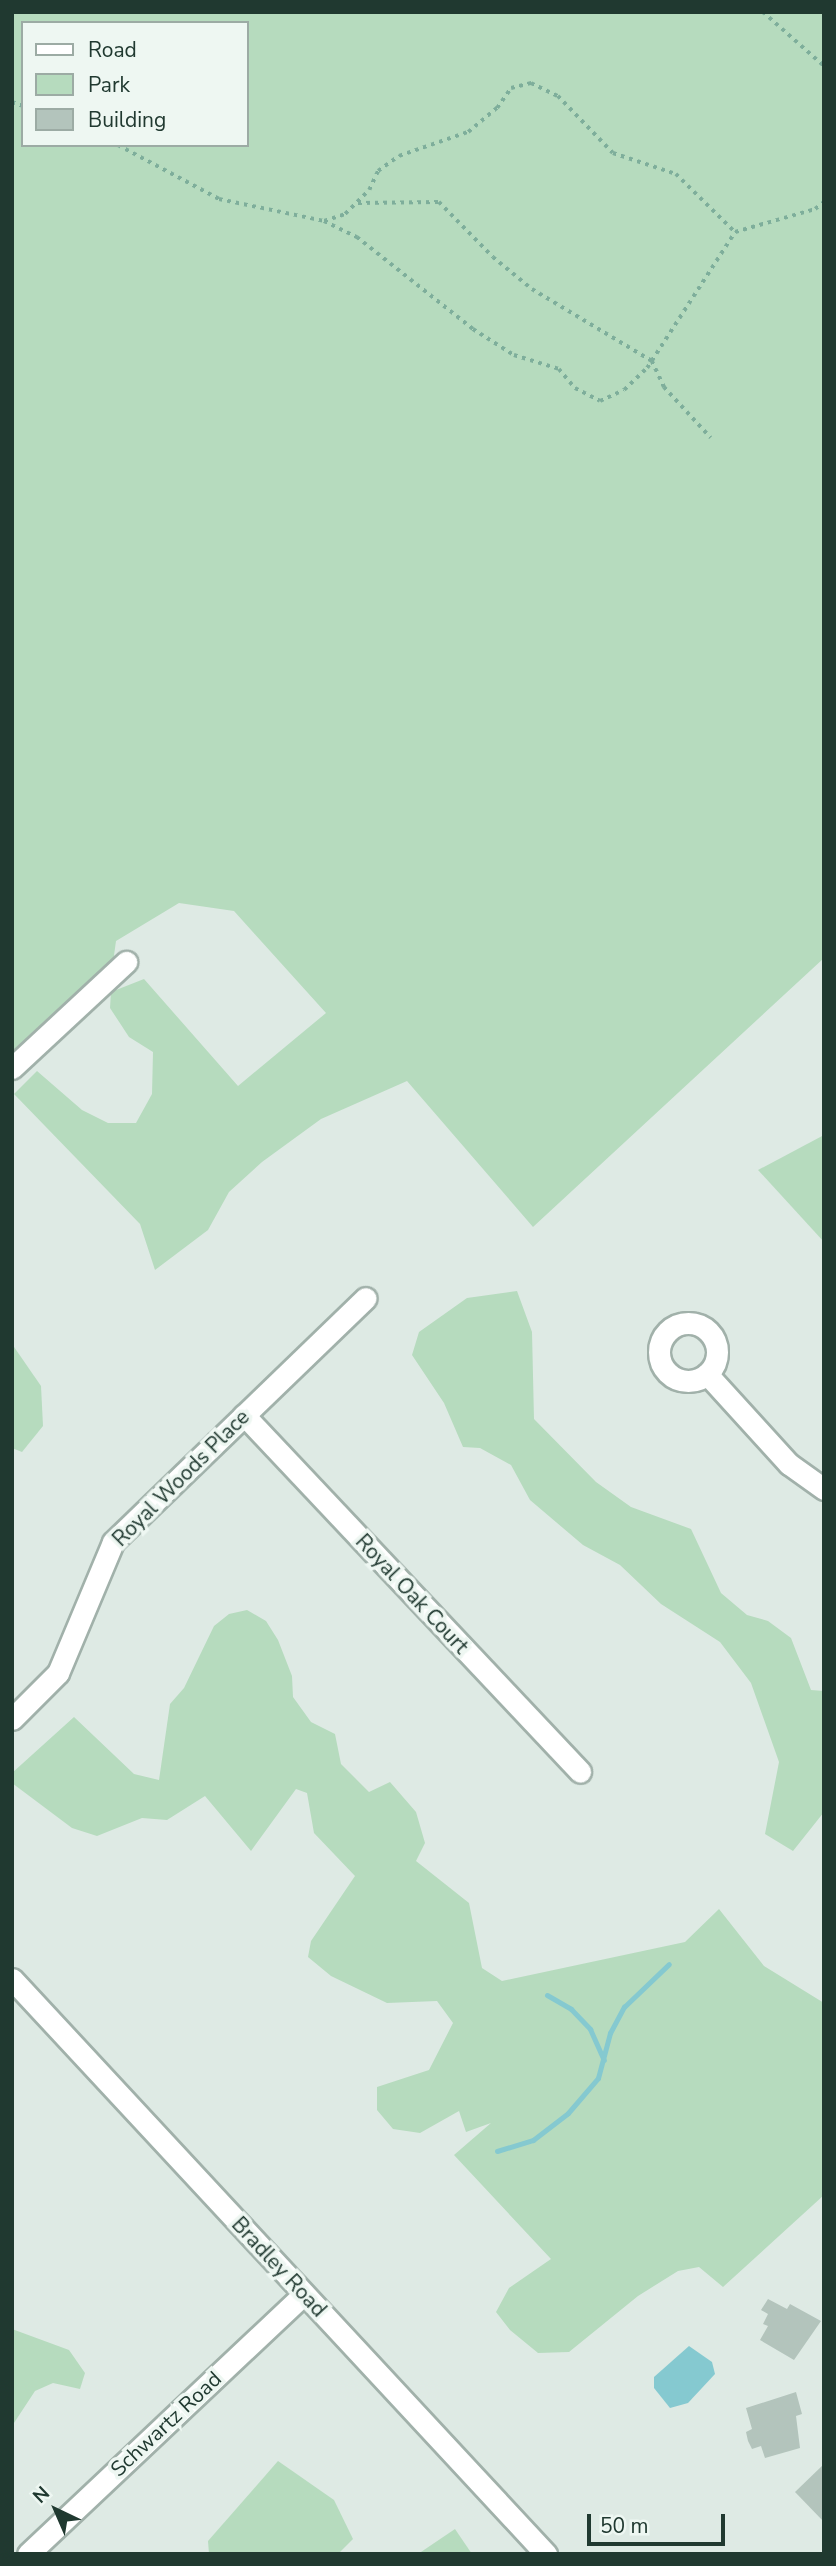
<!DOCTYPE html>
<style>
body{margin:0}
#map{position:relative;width:836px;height:2566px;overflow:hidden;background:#deeae4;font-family:"Nunito Sans",sans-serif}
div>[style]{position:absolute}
.green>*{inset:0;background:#b6dbbe}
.water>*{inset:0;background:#85c9d0}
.stream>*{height:5px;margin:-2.5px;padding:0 2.5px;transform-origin:2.5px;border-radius:2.5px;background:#85c9d0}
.building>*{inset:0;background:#b3c4bc}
.path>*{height:3.5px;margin-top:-1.75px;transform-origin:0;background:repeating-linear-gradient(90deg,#7eae9b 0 3.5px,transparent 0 8.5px)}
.roads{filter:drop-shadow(2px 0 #a1b1aa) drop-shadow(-2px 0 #a1b1aa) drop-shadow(0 2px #a1b1aa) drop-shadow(0 -2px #a1b1aa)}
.minor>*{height:21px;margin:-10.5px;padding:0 10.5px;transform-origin:10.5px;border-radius:10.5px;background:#fff}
.minor>.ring{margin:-10.5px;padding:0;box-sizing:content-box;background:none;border:21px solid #fff;border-radius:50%}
span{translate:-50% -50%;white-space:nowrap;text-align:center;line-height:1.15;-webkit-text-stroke:7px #eef7f2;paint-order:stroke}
.street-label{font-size:21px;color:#203930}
.frame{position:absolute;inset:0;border:14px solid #203930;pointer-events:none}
.legend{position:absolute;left:21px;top:21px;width:228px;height:126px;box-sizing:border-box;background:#eef7f2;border:2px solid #9caba4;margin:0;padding:9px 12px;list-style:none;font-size:21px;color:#203930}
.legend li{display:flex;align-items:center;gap:14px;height:35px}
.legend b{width:35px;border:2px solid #9caba4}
.north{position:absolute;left:21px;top:2475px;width:70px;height:70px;-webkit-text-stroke:5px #eef7f2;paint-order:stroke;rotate:316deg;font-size:19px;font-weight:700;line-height:28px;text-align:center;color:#203930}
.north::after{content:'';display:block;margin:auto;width:24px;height:32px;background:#203930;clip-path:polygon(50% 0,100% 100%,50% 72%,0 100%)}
.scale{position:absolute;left:587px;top:2514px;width:138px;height:32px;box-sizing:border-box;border:4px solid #203930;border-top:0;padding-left:9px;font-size:21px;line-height:24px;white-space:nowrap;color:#203930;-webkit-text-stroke:5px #eef7f2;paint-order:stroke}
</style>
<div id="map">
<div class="green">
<div style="clip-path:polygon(evenodd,12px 12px,824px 12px,824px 958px,533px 1227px,407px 1081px,321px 1119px,262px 1162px,229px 1192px,208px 1230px,155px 1270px,140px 1224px,14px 1094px,37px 1071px,82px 1110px,108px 1123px,136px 1123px,152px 1094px,153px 1052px,129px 1037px,110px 1008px,111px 992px,144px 979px,238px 1086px,326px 1013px,234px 911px,179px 903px,116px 941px,111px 977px,12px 1068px,12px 12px,23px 23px,247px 23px,247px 145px,23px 145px,23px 23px)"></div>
<div style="clip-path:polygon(824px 1135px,824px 1242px,758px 1170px)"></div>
<div style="clip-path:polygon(517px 1291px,532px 1332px,534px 1419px,596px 1482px,631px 1507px,691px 1529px,721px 1593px,747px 1615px,768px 1621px,791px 1638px,811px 1690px,824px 1691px,824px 1812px,793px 1851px,765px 1834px,779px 1762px,751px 1683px,720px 1642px,661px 1604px,620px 1565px,583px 1545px,530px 1500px,511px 1465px,480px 1448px,463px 1447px,444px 1403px,412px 1355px,419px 1332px,467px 1298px)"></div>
<div style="clip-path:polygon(12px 1344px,41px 1386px,43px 1426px,22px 1452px,12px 1448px)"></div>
<div style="clip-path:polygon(247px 1610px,266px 1621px,278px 1640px,292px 1676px,293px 1697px,311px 1722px,335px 1734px,341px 1764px,369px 1792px,390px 1782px,416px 1812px,425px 1843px,416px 1861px,469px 1903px,482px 1968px,502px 1981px,685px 1942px,719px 1909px,764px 1966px,824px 2003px,824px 2195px,723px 2287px,699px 2267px,678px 2271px,638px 2296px,569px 2352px,538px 2353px,510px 2330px,496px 2312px,509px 2288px,551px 2259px,454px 2155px,491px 2123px,466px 2132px,459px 2111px,420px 2133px,393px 2129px,377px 2110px,377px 2087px,429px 2070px,453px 2023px,437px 2001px,387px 2003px,331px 1976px,308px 1957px,311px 1941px,355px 1876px,314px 1833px,307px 1793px,296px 1789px,251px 1851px,205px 1796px,167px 1820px,142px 1818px,97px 1836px,72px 1828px,12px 1783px,12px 1773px,74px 1717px,134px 1774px,159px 1780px,170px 1704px,184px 1688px,214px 1626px,229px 1614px)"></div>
<div style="clip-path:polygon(12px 2329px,69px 2350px,85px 2373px,80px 2389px,53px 2383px,35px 2391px,12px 2426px)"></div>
<div style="clip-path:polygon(278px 2461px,334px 2500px,353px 2539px,338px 2554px,209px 2554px,208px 2541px)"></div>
<div style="clip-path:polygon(455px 2529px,472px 2554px,418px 2554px)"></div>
</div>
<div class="water">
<div style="clip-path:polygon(689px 2346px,712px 2362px,715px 2374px,688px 2403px,670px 2408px,654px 2388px,654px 2377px)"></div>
</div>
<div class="stream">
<div style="left:547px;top:1995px;width:28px;rotate:30deg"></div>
<div style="left:571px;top:2009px;width:28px;rotate:46deg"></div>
<div style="left:590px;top:2029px;width:34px;rotate:66deg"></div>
<div style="left:497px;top:2151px;width:38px;rotate:-17deg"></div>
<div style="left:533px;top:2140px;width:44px;rotate:-37.6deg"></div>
<div style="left:568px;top:2113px;width:46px;rotate:-49.4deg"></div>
<div style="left:598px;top:2078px;width:47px;rotate:-75.1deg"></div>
<div style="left:610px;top:2033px;width:30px;rotate:-62deg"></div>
<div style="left:624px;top:2007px;width:62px;rotate:-43.7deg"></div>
</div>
<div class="building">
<div style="clip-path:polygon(768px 2299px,787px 2309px,790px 2304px,821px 2321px,794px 2360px,760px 2340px,768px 2326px,763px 2324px,768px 2314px,761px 2310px)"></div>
<div style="clip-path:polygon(796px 2392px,802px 2414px,796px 2416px,800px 2448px,765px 2458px,761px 2446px,752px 2449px,748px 2441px,746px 2432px,752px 2429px,746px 2408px)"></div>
<div style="clip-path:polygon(824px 2464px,824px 2522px,795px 2492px)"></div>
</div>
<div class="path">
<div style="left:763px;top:12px;width:81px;rotate:41.5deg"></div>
<div style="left:12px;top:102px;width:12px;rotate:20deg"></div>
<div style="left:118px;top:145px;width:115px;rotate:28.1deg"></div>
<div style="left:219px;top:199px;width:107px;rotate:11.8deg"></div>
<div style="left:324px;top:221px;width:37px;rotate:26deg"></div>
<div style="left:357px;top:237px;width:148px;rotate:38.4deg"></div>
<div style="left:473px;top:329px;width:49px;rotate:32.4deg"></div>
<div style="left:514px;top:355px;width:47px;rotate:17.3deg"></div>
<div style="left:559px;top:369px;width:25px;rotate:50deg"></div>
<div style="left:575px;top:388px;width:28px;rotate:27deg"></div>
<div style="left:600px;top:401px;width:26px;rotate:-25deg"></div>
<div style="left:624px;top:390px;width:32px;rotate:-44deg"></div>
<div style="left:647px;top:368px;width:162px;rotate:-57.1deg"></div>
<div style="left:735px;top:232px;width:83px;rotate:-16deg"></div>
<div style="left:815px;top:209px;width:11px;rotate:-38deg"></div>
<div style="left:358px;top:203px;width:81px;rotate:-0.7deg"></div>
<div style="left:439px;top:202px;width:77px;rotate:45.5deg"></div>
<div style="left:493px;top:257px;width:50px;rotate:39.4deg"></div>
<div style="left:532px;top:289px;width:140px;rotate:31deg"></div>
<div style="left:652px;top:361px;width:29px;rotate:65deg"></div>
<div style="left:664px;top:387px;width:69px;rotate:47.3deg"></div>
<div style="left:324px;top:221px;width:22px;rotate:-18deg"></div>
<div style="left:345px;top:214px;width:34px;rotate:-45deg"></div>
<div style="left:369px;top:190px;width:21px;rotate:-65deg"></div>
<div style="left:378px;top:171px;width:26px;rotate:-36deg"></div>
<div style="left:399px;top:156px;width:73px;rotate:-19.2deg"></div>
<div style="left:468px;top:132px;width:38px;rotate:-40deg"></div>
<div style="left:497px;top:108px;width:24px;rotate:-55deg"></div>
<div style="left:511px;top:88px;width:21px;rotate:-14deg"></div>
<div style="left:531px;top:83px;width:30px;rotate:26deg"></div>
<div style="left:558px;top:96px;width:79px;rotate:46deg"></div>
<div style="left:613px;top:153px;width:66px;rotate:18.4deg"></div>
<div style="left:676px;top:174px;width:83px;rotate:44.5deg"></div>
</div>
<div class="roads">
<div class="minor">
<div style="left:12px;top:1068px;width:156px;rotate:-42.9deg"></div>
<div class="ring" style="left:659px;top:1323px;width:37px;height:37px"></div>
<div style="left:707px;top:1374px;width:122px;rotate:47.7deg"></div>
<div style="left:789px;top:1464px;width:43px;rotate:35.5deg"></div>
<div style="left:244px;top:1415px;width:490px;rotate:46.7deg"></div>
<div style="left:12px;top:1719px;width:65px;rotate:-45deg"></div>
<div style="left:58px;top:1673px;width:142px;rotate:-67.2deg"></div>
<div style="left:113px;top:1542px;width:351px;rotate:-44deg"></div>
<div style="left:12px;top:1979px;width:785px;rotate:47.12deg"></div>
<div style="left:28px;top:2554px;width:379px;rotate:-43.3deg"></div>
</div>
</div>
<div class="street-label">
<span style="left:181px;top:1478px;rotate:-45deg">Royal Woods Place</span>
<span style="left:412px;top:1594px;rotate:47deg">Royal Oak Court</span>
<span style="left:279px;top:2267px;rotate:47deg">Bradley Road</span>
<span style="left:166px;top:2424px;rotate:-43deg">Schwartz Road</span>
</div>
<div class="frame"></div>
<ul class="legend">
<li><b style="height:9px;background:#fff"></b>Road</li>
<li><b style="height:19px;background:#b6dbbe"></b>Park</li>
<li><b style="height:19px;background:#b3c4bc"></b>Building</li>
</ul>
<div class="north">N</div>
<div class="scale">50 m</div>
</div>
